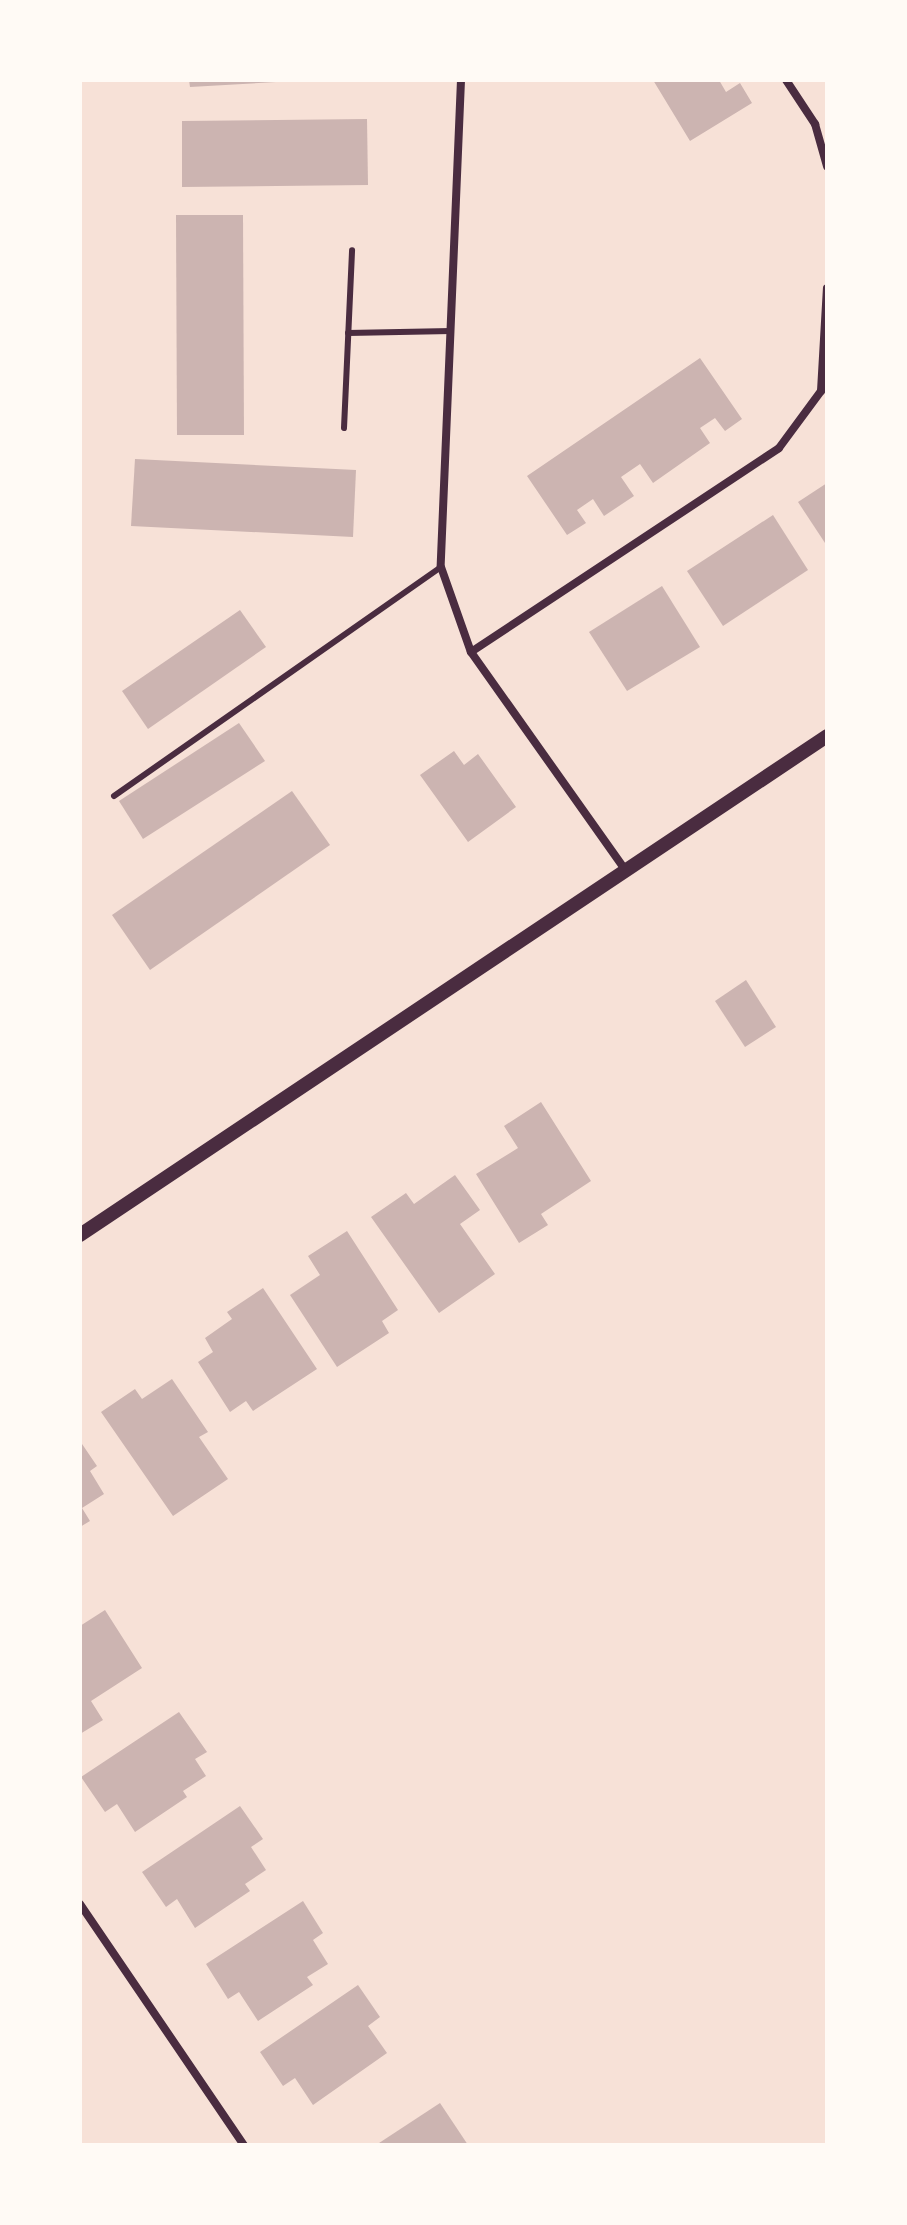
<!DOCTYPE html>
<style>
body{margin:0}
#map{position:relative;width:907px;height:2225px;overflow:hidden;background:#f7e1d7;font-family:Inter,sans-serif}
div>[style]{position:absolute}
.building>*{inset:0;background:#ccb4b1}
.service>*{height:6px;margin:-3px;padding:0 3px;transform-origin:3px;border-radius:3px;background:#4a2c40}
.minor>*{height:8px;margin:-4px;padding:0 4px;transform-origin:4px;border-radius:4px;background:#4a2c40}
.tertiary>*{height:14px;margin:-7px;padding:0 7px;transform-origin:7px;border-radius:7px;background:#4a2c40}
span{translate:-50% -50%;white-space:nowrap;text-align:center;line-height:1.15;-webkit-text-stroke:7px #fffaf5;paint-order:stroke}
.frame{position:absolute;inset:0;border:82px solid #fffaf5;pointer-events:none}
</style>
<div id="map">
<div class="building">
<div style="clip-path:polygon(189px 80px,275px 80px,276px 82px,190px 87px)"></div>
<div style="clip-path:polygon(653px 80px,719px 80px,726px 92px,740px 83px,752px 103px,690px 141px)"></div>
<div style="clip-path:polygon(367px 119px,368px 185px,182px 187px,182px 121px)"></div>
<div style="clip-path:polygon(176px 215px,243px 215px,244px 435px,177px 435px)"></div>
<div style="clip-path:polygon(700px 358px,742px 419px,725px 431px,715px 418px,700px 428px,710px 443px,653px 483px,640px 464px,621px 477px,634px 496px,604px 516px,593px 499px,577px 510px,586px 523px,567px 535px,527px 476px)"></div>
<div style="clip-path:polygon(135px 459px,356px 470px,353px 537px,131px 526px)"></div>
<div style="clip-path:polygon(827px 483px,827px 546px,798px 502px)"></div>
<div style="clip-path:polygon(773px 515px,808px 570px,723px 626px,687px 571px)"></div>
<div style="clip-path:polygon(662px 586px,700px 647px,627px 691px,589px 632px)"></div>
<div style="clip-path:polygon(240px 610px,266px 647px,148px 729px,122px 691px)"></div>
<div style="clip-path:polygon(239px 723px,265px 761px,143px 839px,119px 801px)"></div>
<div style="clip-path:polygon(454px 751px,464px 765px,478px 754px,516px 807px,468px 842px,420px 775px)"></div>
<div style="clip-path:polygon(292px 791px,330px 845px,150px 970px,112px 915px)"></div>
<div style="clip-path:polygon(746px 980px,776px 1027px,745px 1047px,715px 1001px)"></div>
<div style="clip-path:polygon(541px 1102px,591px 1181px,541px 1214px,548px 1225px,519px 1243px,476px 1174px,518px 1148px,504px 1126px)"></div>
<div style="clip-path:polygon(455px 1175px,480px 1210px,460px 1224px,495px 1274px,439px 1313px,371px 1217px,406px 1193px,414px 1204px)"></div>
<div style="clip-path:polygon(347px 1231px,398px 1310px,382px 1321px,389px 1333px,337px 1367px,290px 1295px,320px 1275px,308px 1256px)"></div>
<div style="clip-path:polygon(263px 1288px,317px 1369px,253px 1411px,246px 1401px,230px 1412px,198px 1362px,213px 1352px,205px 1338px,232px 1319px,227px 1312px)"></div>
<div style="clip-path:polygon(172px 1379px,208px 1432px,199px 1437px,228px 1479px,173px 1516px,101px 1412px,135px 1389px,142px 1399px)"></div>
<div style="clip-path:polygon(80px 1441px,97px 1466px,90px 1471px,104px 1494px,82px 1508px,90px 1521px,80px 1527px)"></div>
<div style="clip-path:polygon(105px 1610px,142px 1668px,91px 1701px,103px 1720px,80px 1734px,80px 1626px)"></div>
<div style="clip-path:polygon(179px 1712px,207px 1752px,195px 1759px,206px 1776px,183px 1791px,187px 1797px,135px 1832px,117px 1804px,105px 1812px,81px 1777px)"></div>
<div style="clip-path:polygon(240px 1806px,263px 1839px,251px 1847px,266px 1870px,245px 1884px,250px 1891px,195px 1928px,177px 1899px,166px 1907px,142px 1872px)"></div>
<div style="clip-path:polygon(303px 1901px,323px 1933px,313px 1940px,328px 1964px,307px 1977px,313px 1985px,258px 2021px,239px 1992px,228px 1999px,206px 1964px)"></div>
<div style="clip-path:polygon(358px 1985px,380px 2017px,368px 2026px,387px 2053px,313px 2105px,295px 2078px,283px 2086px,260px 2052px)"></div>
<div style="clip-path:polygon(440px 2103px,468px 2145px,376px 2145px)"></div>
</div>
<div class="service">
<div style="left:348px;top:333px;width:103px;rotate:-1.1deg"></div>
<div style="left:344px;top:428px;width:178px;rotate:-87.4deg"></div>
<div style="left:114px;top:796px;width:399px;rotate:-35deg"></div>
</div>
<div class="minor">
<div style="left:461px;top:80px;width:487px;rotate:92.4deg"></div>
<div style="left:441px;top:567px;width:90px;rotate:70.6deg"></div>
<div style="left:471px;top:652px;width:270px;rotate:54.7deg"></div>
<div style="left:786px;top:80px;width:53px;rotate:56.6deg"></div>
<div style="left:815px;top:124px;width:44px;rotate:74.1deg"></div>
<div style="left:471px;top:652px;width:369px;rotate:-33.5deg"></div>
<div style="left:779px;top:448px;width:71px;rotate:-53.6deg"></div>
<div style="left:821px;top:391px;width:103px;rotate:-86.7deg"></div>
<div style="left:80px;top:1904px;width:292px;rotate:55.8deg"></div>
</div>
<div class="tertiary">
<div style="left:80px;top:1235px;width:898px;rotate:-33.74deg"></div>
</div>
<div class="frame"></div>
</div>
